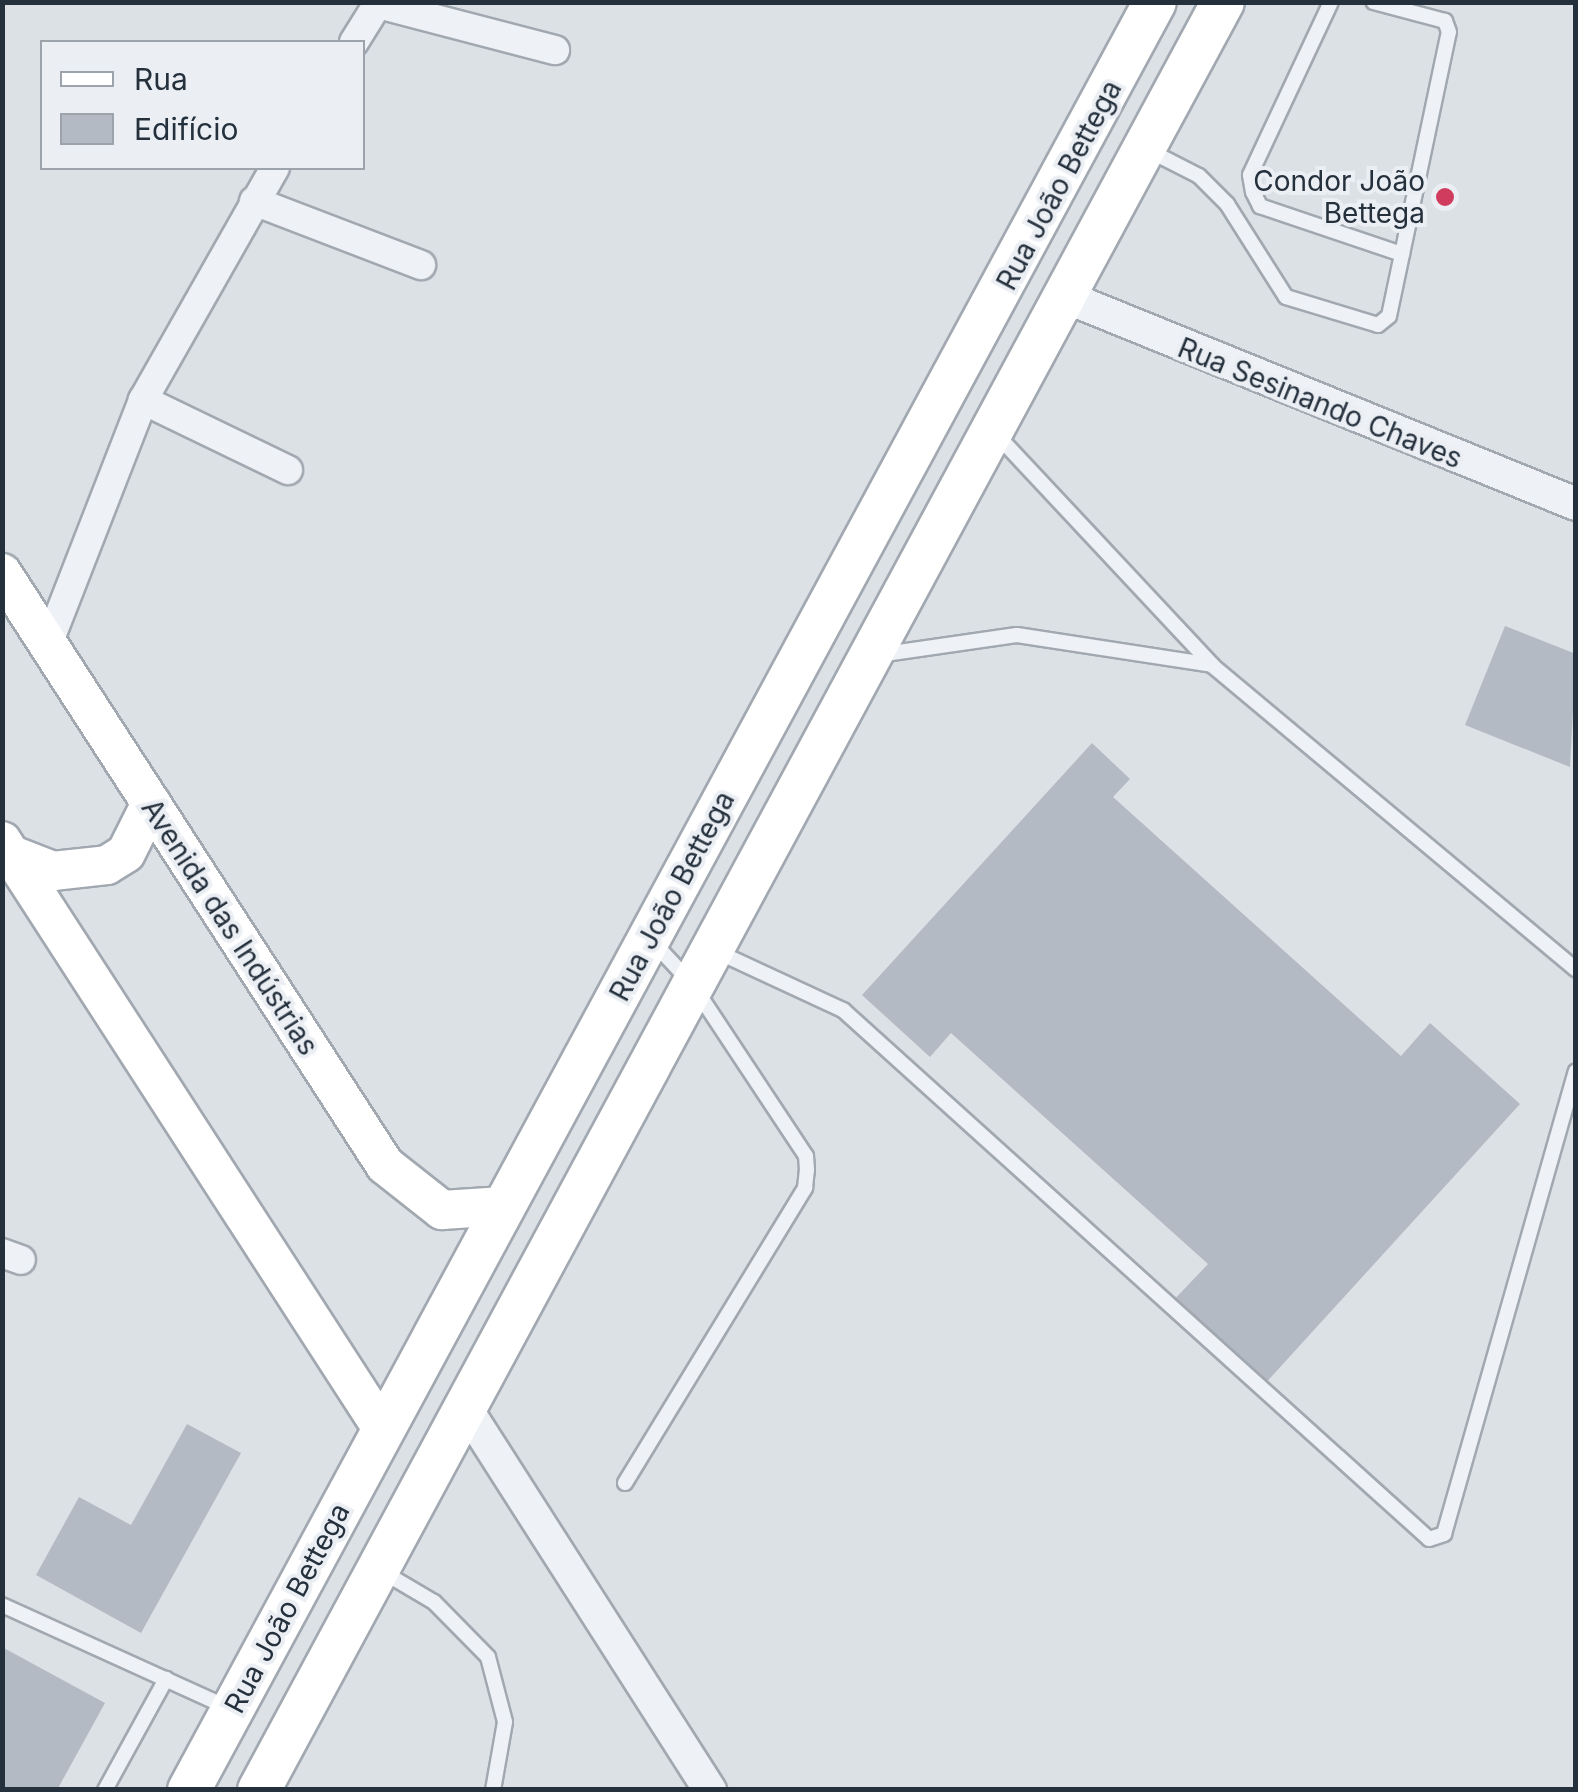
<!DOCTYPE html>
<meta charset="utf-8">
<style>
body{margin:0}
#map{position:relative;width:1578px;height:1792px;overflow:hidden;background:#dce1e6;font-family:Inter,sans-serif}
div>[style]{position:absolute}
.building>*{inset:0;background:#b3bac3}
.roads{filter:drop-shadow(2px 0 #a1a8b0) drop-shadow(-2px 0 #a1a8b0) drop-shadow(0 2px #a1a8b0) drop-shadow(0 -2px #a1a8b0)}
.service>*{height:14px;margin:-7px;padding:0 7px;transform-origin:7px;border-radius:7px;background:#eef1f5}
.minor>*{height:28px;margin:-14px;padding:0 14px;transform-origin:14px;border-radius:14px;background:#eef1f5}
.tertiary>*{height:32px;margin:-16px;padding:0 16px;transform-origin:16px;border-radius:16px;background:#eef1f5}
.secondary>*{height:38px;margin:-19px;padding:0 19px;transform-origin:19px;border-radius:19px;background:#fff}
.primary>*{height:42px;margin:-21px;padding:0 21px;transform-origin:21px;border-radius:21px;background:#fff}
.dots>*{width:28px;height:28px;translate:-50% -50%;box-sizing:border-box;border:5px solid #ebeff4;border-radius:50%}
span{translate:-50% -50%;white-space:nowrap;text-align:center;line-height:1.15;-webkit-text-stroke:8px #ebeff4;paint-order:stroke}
.poi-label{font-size:28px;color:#25303d}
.right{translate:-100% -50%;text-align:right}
.street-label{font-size:28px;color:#25303d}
.frame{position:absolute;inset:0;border:5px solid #25303d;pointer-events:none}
.legend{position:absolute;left:40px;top:40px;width:325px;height:130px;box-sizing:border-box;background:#ebeff4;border:2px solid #9ca3ab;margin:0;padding:12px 18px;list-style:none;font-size:30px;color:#25303d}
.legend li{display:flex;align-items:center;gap:20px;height:50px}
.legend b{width:50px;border:2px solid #9ca3ab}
</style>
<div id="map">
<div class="building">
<div style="clip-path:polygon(1505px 626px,1576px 654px,1570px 767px,1465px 725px)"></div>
<div style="clip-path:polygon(1092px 743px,1130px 779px,1113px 797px,1401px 1056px,1430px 1023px,1520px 1104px,1262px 1387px,1170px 1304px,1208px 1264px,951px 1033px,930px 1057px,862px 995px)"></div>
<div style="clip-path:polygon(187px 1424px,241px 1453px,141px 1633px,36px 1575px,79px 1497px,131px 1525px)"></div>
<div style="clip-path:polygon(2px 1647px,105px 1703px,57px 1790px,2px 1790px)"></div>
</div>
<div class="roads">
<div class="service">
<div style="left:1331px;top:2px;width:191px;rotate:115.1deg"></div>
<div style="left:1250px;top:175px;width:17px;rotate:80deg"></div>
<div style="left:1253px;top:192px;width:16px;rotate:63deg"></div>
<div style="left:1260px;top:206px;width:150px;rotate:18.7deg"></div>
<div style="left:1148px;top:150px;width:57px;rotate:27deg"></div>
<div style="left:1199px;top:176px;width:40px;rotate:45deg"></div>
<div style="left:1227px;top:204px;width:110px;rotate:57.6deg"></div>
<div style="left:1286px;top:297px;width:96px;rotate:16.9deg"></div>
<div style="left:1378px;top:325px;width:14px;rotate:-39deg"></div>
<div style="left:1389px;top:316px;width:290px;rotate:-78.1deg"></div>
<div style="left:1449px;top:32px;width:12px;rotate:-110deg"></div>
<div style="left:1445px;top:21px;width:74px;rotate:-165.2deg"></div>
<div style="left:997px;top:435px;width:316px;rotate:46.9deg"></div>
<div style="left:1213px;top:666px;width:473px;rotate:39.9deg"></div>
<div style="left:878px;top:655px;width:140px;rotate:-8.2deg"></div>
<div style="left:1017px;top:635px;width:197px;rotate:8.7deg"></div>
<div style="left:718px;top:952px;width:138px;rotate:24.9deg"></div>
<div style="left:843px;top:1010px;width:789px;rotate:42.07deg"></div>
<div style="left:1429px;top:1539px;width:16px;rotate:-18deg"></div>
<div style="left:1444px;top:1534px;width:481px;rotate:-74.1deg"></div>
<div style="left:625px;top:1483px;width:346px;rotate:-58.6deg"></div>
<div style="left:805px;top:1188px;width:18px;rotate:-84deg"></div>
<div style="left:807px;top:1170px;width:14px;rotate:-94deg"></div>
<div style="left:806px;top:1156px;width:205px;rotate:-123.5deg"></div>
<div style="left:693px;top:985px;width:57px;rotate:-132.9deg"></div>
<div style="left:383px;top:1572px;width:59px;rotate:30.5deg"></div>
<div style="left:434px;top:1602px;width:77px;rotate:45.5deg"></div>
<div style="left:488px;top:1657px;width:67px;rotate:75.3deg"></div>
<div style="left:505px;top:1722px;width:69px;rotate:100deg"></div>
<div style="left:2px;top:1605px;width:247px;rotate:24.4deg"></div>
<div style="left:105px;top:1790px;width:127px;rotate:-61.2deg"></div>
</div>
<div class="minor">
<div style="left:378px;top:4px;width:183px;rotate:14.6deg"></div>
<div style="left:354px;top:42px;width:47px;rotate:-58deg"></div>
<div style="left:254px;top:201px;width:179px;rotate:21deg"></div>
<div style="left:143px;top:400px;width:161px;rotate:25.8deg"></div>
<div style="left:48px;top:644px;width:262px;rotate:-68.7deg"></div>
<div style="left:143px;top:400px;width:267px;rotate:-60.4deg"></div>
<div style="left:2px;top:1253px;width:20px;rotate:20deg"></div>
</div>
<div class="tertiary">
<div style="left:1066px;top:297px;width:550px;rotate:22.09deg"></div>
<div style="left:465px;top:1407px;width:455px;rotate:57.4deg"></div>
</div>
<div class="secondary">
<div style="left:2px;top:573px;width:705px;rotate:57.1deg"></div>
<div style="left:385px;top:1165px;width:73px;rotate:38.3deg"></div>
<div style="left:442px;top:1210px;width:62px;rotate:-3.7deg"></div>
<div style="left:2px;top:841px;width:701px;rotate:57.1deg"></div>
<div style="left:12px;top:855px;width:44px;rotate:21.3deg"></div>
<div style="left:53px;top:871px;width:54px;rotate:-6.3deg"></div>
<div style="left:107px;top:865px;width:22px;rotate:-32deg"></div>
<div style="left:126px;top:853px;width:56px;rotate:-63.4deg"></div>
</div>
<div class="primary">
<div style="left:189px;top:1790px;width:2032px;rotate:-61.62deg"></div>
<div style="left:259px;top:1790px;width:2031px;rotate:-61.67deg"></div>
</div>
</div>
<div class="dots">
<div style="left:1445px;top:197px;background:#d03c5d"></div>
</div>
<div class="poi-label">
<span class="right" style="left:1425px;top:197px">Condor João<br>Bettega</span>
</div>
<div class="street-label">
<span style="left:1059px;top:185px;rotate:-62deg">Rua João Bettega</span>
<span style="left:1320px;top:403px;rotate:22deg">Rua Sesinando Chaves</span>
<span style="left:672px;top:896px;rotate:-62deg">Rua João Bettega</span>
<span style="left:230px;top:927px;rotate:57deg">Avenida das Indústrias</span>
<span style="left:287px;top:1608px;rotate:-62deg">Rua João Bettega</span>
</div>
<div class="frame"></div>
<ul class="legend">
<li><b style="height:12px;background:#fff"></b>Rua</li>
<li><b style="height:28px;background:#b3bac3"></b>Edifício</li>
</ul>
</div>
